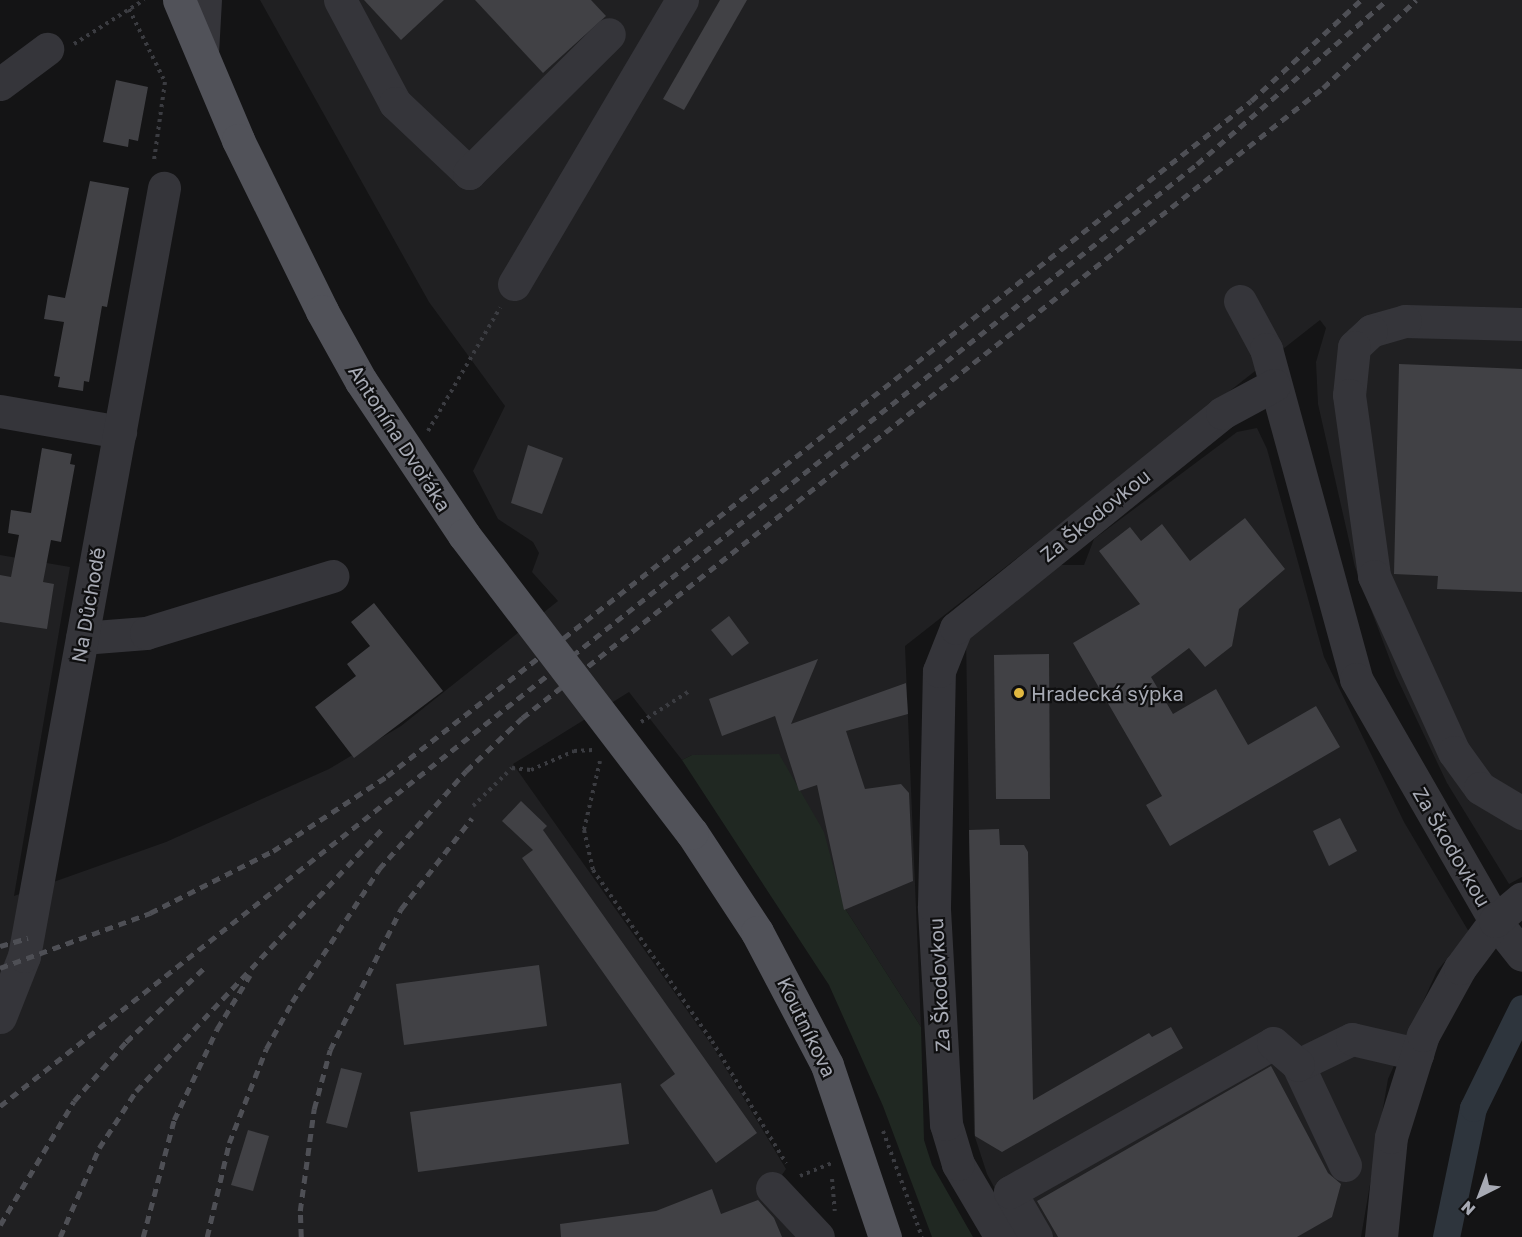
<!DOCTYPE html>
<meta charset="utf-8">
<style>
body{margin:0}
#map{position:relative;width:1522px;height:1237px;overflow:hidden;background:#141415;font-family:"Golos Text",sans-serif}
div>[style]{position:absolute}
.built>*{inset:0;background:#202022}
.green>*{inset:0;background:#202822}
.canal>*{height:27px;margin:-13.5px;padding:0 13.5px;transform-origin:13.5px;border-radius:13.5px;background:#2e353d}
.building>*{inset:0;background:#414145}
.path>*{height:4px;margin-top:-2px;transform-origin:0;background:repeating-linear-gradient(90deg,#3b3c41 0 3px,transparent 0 7.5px)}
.minor>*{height:33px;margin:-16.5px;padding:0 16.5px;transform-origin:16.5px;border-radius:16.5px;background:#35353a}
.major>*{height:33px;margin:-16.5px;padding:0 16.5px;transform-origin:16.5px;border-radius:16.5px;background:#515259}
.rail>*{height:4.5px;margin-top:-2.25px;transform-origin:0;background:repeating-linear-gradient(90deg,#4e4f55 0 8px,transparent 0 14px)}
.major-bridge>*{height:33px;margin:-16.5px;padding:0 16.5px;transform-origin:16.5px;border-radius:16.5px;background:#515259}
.dots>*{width:16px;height:16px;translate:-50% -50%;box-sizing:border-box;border:3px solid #0f0f10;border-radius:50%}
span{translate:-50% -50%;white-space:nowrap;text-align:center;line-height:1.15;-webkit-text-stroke:4.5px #0f0f10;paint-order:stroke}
.street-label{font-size:20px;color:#a7aab4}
.poi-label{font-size:20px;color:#a7aab4}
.left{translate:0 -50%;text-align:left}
.north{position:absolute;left:1450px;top:1165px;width:60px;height:60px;-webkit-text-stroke:4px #0f0f10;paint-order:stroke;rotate:222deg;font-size:16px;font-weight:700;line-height:24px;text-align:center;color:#a7aab4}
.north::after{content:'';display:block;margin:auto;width:21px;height:27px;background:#a7aab4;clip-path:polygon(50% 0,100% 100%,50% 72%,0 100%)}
</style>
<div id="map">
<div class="built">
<div style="clip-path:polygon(260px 0,1522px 0,1522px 877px,1509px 884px,1447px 783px,1396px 676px,1355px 567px,1318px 404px,1316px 362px,1326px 328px,1320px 320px,905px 646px,921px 1027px,844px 907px,692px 755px,682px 760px,629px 692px,513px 764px,713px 1047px,786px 1169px,767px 1197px,801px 1237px,0 1237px,0 555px,70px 567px,14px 896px,166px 842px,329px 769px,401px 726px,558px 601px,532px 572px,539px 553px,533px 542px,498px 519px,473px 471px,505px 406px,429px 302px)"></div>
<div style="clip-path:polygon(1257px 428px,1267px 449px,1324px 657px,1404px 822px,1469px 932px,1437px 971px,1388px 1079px,1361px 1237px,1021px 1237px,987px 1174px,974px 1134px,966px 637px,1060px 565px,1084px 565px,1094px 539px,1237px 432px)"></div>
</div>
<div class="green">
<div style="clip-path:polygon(779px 754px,824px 832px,844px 907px,921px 1027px,924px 1140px,932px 1165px,973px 1237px,932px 1237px,883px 1106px,829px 985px,682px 760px,692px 755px)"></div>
</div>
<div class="canal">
<div style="left:1446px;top:1237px;width:132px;rotate:-78.2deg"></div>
<div style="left:1473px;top:1108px;width:111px;rotate:-63.9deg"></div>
</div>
<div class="building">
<div style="clip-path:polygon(364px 0,444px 0,401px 40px)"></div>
<div style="clip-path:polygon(475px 0,591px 0,606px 16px,543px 73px)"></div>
<div style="clip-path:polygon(720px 0,747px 0,684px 110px,663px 99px)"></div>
<div style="clip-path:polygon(116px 80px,148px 87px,138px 141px,129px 139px,128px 147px,103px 142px)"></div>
<div style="clip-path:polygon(90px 181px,129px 188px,107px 307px,102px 306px,89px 382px,84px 381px,83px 391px,58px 387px,60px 377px,54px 376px,64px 322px,44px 319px,48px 295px,65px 298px)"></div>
<div style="clip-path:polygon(1399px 364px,1522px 369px,1522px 592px,1437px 589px,1438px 576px,1394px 574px)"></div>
<div style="clip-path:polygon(528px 445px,563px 458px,542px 514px,511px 503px)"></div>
<div style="clip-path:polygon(42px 448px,72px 454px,70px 464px,75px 465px,61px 542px,51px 540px,43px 582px,54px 584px,47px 629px,0 622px,0 575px,11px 577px,19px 535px,8px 533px,11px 510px,31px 513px)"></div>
<div style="clip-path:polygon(1245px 518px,1285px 569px,1239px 609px,1232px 646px,1205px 667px,1189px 648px,1151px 677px,1173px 714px,1216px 689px,1248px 745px,1316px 706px,1340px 747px,1170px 846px,1146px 805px,1162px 796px,1073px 643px,1140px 604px,1099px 551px,1130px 527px,1141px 541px,1162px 524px,1190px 561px)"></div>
<div style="clip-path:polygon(374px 603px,443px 691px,354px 758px,315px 707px,356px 676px,347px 664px,370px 646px,351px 622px)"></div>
<div style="clip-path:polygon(729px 616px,749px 643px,732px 656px,711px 630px)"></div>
<div style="clip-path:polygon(1049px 654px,1050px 799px,996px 799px,994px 655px)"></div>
<div style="clip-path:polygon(818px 659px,791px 724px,906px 683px,908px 714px,846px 731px,865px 789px,901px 784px,909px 793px,913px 881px,844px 910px,817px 785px,799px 791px,775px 716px,722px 736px,709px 699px)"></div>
<div style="clip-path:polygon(521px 801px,547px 826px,543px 830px,757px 1133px,716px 1163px,660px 1085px,675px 1074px,522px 858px,533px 850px,502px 821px)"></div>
<div style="clip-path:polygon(1340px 818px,1357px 851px,1329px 866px,1313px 831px)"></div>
<div style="clip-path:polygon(999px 829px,1000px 845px,1024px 845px,1028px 852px,1033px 1100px,1149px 1033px,1152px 1037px,1171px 1027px,1183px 1048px,1002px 1152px,975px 1136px,969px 830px)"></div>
<div style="clip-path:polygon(539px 965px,547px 1026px,404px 1045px,396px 984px)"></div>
<div style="clip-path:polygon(1271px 1066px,1328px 1173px,1341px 1184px,1332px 1217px,1297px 1237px,1058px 1237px,1037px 1201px)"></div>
<div style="clip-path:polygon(341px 1068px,362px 1073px,347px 1128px,326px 1123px)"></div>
<div style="clip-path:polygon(621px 1083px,629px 1144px,418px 1172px,410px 1112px)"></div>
<div style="clip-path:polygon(248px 1130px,269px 1136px,253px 1191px,231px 1185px)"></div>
<div style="clip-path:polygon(712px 1189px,721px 1214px,758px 1200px,774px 1218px,782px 1237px,561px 1237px,560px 1224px,656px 1211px)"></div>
</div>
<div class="path">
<div style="left:129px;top:9px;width:81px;rotate:63.7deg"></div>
<div style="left:165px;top:82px;width:79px;rotate:98deg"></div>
<div style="left:74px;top:44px;width:83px;rotate:-32.2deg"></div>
<div style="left:428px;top:431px;width:143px;rotate:-59.7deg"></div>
<div style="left:641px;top:722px;width:59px;rotate:-32.6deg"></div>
<div style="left:600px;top:761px;width:71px;rotate:103.1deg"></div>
<div style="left:584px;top:830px;width:41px;rotate:77.3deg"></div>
<div style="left:593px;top:870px;width:208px;rotate:55.2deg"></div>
<div style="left:712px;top:1041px;width:143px;rotate:58.8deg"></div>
<div style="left:473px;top:806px;width:54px;rotate:-44.3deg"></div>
<div style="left:512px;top:768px;width:19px;rotate:6deg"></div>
<div style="left:531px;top:770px;width:47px;rotate:-23.8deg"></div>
<div style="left:574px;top:751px;width:19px;rotate:-3deg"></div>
<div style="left:883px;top:1131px;width:113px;rotate:69.8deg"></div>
<div style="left:800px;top:1176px;width:35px;rotate:-22deg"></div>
<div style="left:832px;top:1179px;width:32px;rotate:85deg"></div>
</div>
<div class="minor">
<div style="left:340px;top:0;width:117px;rotate:61.9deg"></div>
<div style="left:395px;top:103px;width:102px;rotate:43.4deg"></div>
<div style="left:469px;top:173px;width:197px;rotate:-44.8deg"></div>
<div style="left:202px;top:53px;width:53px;rotate:-86.8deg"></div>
<div style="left:0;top:84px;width:59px;rotate:-36.7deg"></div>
<div style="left:514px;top:284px;width:330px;rotate:-59.4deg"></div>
<div style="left:1240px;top:301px;width:55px;rotate:61.6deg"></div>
<div style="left:1266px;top:349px;width:342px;rotate:74.7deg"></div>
<div style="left:1356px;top:679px;width:279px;rotate:60.1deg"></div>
<div style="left:1495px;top:921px;width:43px;rotate:51.5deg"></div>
<div style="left:1522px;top:324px;width:117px;rotate:-178.5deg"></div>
<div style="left:1405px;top:321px;width:35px;rotate:164deg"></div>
<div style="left:1371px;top:331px;width:23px;rotate:137deg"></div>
<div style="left:1354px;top:347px;width:48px;rotate:95.9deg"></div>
<div style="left:1349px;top:395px;width:183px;rotate:82.1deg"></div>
<div style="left:1374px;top:576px;width:193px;rotate:65.6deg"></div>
<div style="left:1454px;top:752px;width:44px;rotate:54.2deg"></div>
<div style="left:1480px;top:788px;width:49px;rotate:30.8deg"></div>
<div style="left:0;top:411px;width:122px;rotate:9.9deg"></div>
<div style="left:82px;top:638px;width:64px;rotate:-4.5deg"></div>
<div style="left:146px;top:633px;width:195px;rotate:-17deg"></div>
<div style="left:0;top:1017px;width:66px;rotate:-68.5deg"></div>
<div style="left:24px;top:956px;width:781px;rotate:-79.67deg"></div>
<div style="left:1345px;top:1165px;width:110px;rotate:-115.2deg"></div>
<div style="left:1298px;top:1065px;width:60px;rotate:-25.7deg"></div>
<div style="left:1352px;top:1039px;width:67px;rotate:13deg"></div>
<div style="left:772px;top:1188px;width:67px;rotate:46.8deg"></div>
<div style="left:1001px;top:1237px;width:85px;rotate:-120.5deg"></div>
<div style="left:958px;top:1164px;width:42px;rotate:-106.7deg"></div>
<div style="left:946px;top:1124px;width:218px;rotate:-93.2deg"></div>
<div style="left:934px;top:906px;width:235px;rotate:-88.8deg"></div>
<div style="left:939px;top:671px;width:46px;rotate:-68.4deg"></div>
<div style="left:956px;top:628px;width:342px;rotate:-38.9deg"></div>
<div style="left:1222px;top:413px;width:59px;rotate:-28.3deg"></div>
<div style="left:1036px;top:1237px;width:52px;rotate:-120deg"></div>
<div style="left:1010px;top:1192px;width:302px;rotate:-29.5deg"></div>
<div style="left:1273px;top:1043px;width:33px;rotate:41deg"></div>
<div style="left:1381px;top:1237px;width:100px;rotate:-84.3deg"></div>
<div style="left:1391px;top:1137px;width:107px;rotate:-72.6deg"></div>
<div style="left:1423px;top:1035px;width:77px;rotate:-61.1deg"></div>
<div style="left:1460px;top:968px;width:59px;rotate:-53.3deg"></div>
<div style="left:1495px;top:921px;width:35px;rotate:-40deg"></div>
</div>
<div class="major">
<div style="left:179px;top:0;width:152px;rotate:67.1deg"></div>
<div style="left:238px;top:140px;width:191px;rotate:63.8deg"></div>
<div style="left:322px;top:311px;width:80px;rotate:60.9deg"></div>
<div style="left:361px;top:381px;width:185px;rotate:56.2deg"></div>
<div style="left:692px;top:833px;width:118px;rotate:56.7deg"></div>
<div style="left:757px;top:932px;width:150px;rotate:62.2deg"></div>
<div style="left:827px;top:1065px;width:182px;rotate:71.4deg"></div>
</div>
<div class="rail">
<div style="left:0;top:946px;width:29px;rotate:-16deg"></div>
<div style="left:0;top:968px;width:160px;rotate:-20.1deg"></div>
<div style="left:150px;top:913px;width:138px;rotate:-26.8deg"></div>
<div style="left:273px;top:851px;width:136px;rotate:-33.3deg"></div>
<div style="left:387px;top:776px;width:1096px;rotate:-38deg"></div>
<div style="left:1251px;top:101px;width:149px;rotate:-42.6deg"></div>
<div style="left:0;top:1106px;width:1523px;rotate:-38.2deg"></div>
<div style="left:1197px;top:164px;width:251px;rotate:-40.8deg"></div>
<div style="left:0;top:1225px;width:144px;rotate:-59.2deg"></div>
<div style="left:74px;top:1101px;width:79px;rotate:-48.6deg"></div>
<div style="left:126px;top:1042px;width:112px;rotate:-43.5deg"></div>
<div style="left:60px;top:1237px;width:97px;rotate:-66.3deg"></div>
<div style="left:99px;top:1148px;width:68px;rotate:-57deg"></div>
<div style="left:136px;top:1091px;width:361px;rotate:-46.8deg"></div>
<div style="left:143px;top:1237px;width:121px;rotate:-75.2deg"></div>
<div style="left:174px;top:1120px;width:101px;rotate:-64.7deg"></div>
<div style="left:217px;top:1029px;width:63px;rotate:-58.6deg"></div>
<div style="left:207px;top:1237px;width:97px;rotate:-76.8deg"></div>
<div style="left:229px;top:1143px;width:101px;rotate:-68.5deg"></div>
<div style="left:266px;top:1049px;width:54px;rotate:-61deg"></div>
<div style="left:292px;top:1002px;width:159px;rotate:-56.8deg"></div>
<div style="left:379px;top:869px;width:131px;rotate:-48.4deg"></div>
<div style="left:466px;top:771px;width:77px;rotate:-43.4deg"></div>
<div style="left:522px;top:718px;width:1019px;rotate:-38.19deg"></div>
<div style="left:1323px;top:88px;width:128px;rotate:-43.4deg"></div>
<div style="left:301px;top:1237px;width:26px;rotate:-92deg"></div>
<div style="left:300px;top:1211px;width:103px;rotate:-82.2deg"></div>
<div style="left:314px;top:1109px;width:61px;rotate:-74.8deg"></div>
<div style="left:330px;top:1050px;width:158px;rotate:-63.3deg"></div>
<div style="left:401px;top:909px;width:115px;rotate:-52deg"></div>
</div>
<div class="major-bridge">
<div style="left:464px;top:535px;width:375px;rotate:52.6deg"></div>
</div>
<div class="dots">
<div style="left:1019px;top:693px;background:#e1b840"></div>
</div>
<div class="street-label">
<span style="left:400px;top:438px;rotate:57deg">Antonína Dvořáka</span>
<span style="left:1095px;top:515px;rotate:-39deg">Za Škodovkou</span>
<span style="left:88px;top:605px;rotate:-80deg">Na Důchodě</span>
<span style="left:1452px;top:847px;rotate:60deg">Za Škodovkou</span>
<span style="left:939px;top:985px;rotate:-93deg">Za Škodovkou</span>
<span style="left:807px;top:1027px;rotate:64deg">Koutníkova</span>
</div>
<div class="poi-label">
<span class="left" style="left:1031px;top:693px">Hradecká sýpka</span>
</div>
<div class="north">N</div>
</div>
